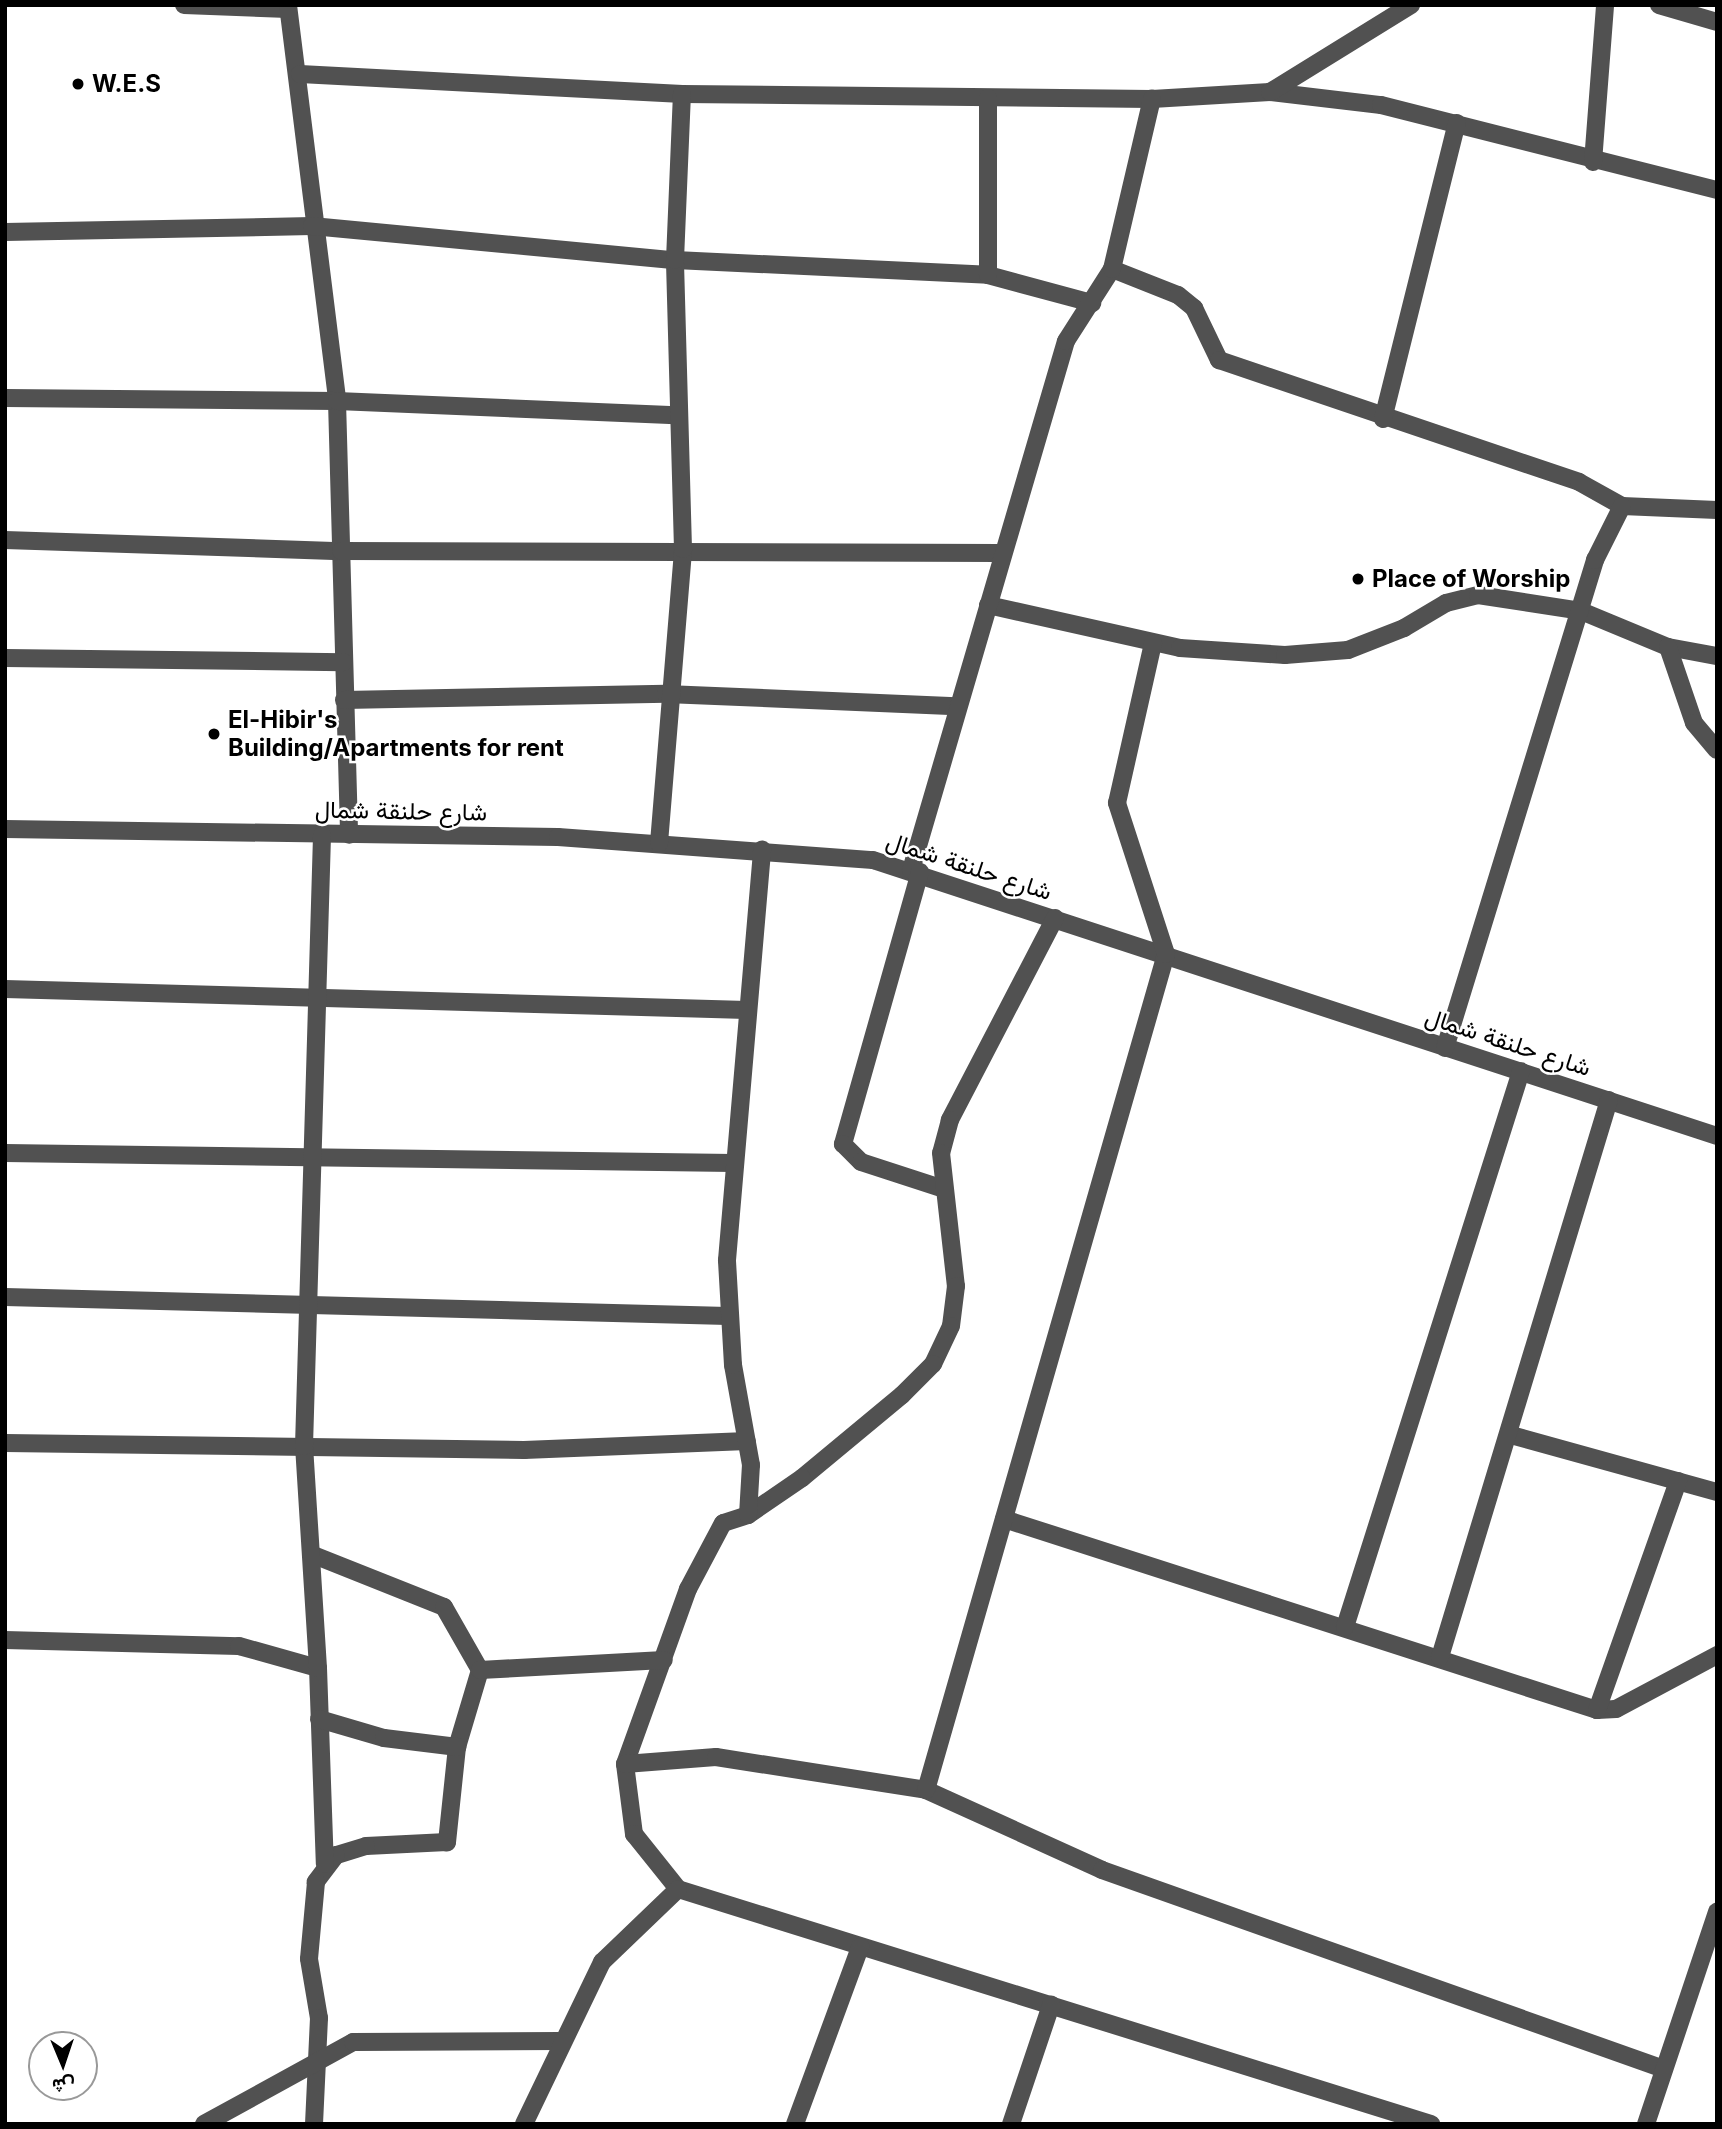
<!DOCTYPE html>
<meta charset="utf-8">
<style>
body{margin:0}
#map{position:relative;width:1722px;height:2129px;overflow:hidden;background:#fff;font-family:Inter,Vazirmatn,sans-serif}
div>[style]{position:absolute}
.minor>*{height:18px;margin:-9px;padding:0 9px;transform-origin:9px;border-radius:9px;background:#515151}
.dots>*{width:19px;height:19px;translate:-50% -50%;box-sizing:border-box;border:4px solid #fff;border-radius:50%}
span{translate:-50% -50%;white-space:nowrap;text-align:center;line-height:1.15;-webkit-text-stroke:5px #fff;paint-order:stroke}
.poi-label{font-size:24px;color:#000;font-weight:700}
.left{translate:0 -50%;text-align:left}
.street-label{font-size:24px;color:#000}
.frame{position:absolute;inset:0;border:7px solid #000;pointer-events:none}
.north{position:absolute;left:28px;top:2031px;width:70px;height:70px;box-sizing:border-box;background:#fff;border:2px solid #999;border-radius:50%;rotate:178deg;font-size:19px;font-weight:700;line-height:28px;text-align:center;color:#000}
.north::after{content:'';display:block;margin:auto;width:24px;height:32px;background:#000;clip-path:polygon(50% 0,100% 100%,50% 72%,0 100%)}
</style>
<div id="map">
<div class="minor">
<div style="left:184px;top:5px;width:104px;rotate:2.2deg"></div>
<div style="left:288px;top:5px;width:399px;rotate:82.9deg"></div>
<div style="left:337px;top:401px;width:434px;rotate:88.4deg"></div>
<div style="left:1659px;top:5px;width:60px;rotate:16.3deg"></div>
<div style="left:300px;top:74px;width:383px;rotate:3deg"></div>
<div style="left:682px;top:94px;width:470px;rotate:0.6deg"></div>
<div style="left:1152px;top:99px;width:118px;rotate:-3.4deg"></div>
<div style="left:1270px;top:92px;width:112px;rotate:6.7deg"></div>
<div style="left:1381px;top:105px;width:347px;rotate:14.2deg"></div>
<div style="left:1270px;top:92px;width:166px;rotate:-31.7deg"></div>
<div style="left:1593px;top:162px;width:157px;rotate:-85.6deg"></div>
<div style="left:5px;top:232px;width:307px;rotate:-1.1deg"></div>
<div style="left:312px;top:226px;width:365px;rotate:5.4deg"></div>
<div style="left:675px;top:260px;width:313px;rotate:2.7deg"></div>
<div style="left:988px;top:275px;width:108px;rotate:15.1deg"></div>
<div style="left:1112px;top:269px;width:71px;rotate:21.5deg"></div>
<div style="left:1178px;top:295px;width:21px;rotate:39deg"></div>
<div style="left:1194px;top:308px;width:58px;rotate:64.3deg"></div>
<div style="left:1219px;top:360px;width:380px;rotate:18.7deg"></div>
<div style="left:1579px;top:482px;width:49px;rotate:29.2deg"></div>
<div style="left:1622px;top:506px;width:95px;rotate:2.4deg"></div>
<div style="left:988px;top:275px;width:177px;rotate:-90deg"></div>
<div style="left:5px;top:398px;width:332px;rotate:0.5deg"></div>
<div style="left:337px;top:401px;width:339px;rotate:2.4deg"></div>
<div style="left:1383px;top:419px;width:305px;rotate:-76deg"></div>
<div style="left:5px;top:540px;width:336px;rotate:1.9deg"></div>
<div style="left:341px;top:551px;width:658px;rotate:0.17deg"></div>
<div style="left:988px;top:605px;width:197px;rotate:12.6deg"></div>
<div style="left:1180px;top:648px;width:105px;rotate:3.8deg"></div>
<div style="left:1285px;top:655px;width:63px;rotate:-4.5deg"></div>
<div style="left:1348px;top:650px;width:60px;rotate:-21.4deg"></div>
<div style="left:1404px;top:628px;width:49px;rotate:-30.8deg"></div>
<div style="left:1446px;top:603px;width:33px;rotate:-14deg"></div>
<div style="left:1478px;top:595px;width:104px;rotate:8.8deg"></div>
<div style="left:1581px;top:611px;width:94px;rotate:22.5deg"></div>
<div style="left:1668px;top:647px;width:50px;rotate:10.4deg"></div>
<div style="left:1668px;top:647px;width:80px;rotate:71.1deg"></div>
<div style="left:1694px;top:723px;width:35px;rotate:50deg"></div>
<div style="left:5px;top:658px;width:338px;rotate:0.7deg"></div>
<div style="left:344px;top:700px;width:322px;rotate:-1.1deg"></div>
<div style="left:666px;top:694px;width:290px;rotate:2.4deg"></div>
<div style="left:5px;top:829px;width:553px;rotate:0.83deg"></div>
<div style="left:558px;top:837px;width:316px;rotate:4.2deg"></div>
<div style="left:873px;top:860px;width:888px;rotate:18.11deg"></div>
<div style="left:659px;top:843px;width:295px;rotate:-85.3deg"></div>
<div style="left:683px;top:549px;width:289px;rotate:-91.6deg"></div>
<div style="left:675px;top:260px;width:166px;rotate:-87.6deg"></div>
<div style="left:911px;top:870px;width:551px;rotate:-73.67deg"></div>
<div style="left:1066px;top:341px;width:85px;rotate:-57.4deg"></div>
<div style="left:1112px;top:269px;width:175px;rotate:-76.8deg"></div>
<div style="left:920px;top:872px;width:283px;rotate:105.8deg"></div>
<div style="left:843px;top:1144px;width:25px;rotate:45deg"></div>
<div style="left:861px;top:1162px;width:84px;rotate:18deg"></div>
<div style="left:1055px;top:918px;width:228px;rotate:117.5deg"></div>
<div style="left:950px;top:1120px;width:34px;rotate:105deg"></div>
<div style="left:941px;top:1153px;width:134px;rotate:83.6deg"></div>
<div style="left:956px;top:1286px;width:40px;rotate:97.1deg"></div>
<div style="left:951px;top:1326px;width:42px;rotate:115.3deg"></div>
<div style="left:933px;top:1364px;width:44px;rotate:135deg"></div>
<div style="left:902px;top:1395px;width:130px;rotate:140.3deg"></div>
<div style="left:802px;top:1478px;width:65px;rotate:145.6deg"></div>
<div style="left:748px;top:1515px;width:26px;rotate:162deg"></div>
<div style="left:723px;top:1523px;width:75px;rotate:117.9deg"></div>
<div style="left:688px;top:1589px;width:186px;rotate:109.8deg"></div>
<div style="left:625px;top:1764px;width:71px;rotate:82.7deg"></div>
<div style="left:634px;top:1834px;width:70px;rotate:51.3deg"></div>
<div style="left:678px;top:1889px;width:789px;rotate:17.33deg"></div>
<div style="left:5px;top:989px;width:742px;rotate:1.62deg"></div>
<div style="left:1445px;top:1048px;width:511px;rotate:-72.91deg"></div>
<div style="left:1595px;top:560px;width:60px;rotate:-63.4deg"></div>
<div style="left:5px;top:1153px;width:728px;rotate:0.79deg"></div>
<div style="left:5px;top:1297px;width:723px;rotate:1.51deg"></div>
<div style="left:1511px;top:1435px;width:214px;rotate:15.5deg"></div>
<div style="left:5px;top:1443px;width:519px;rotate:0.77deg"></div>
<div style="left:524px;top:1450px;width:223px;rotate:-2.3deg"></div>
<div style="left:748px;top:1515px;width:50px;rotate:-86.6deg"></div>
<div style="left:751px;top:1465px;width:102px;rotate:-100.2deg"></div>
<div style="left:733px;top:1365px;width:105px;rotate:-93.3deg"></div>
<div style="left:727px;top:1260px;width:412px;rotate:-85.1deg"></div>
<div style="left:1004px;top:1519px;width:623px;rotate:17.85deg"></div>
<div style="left:1597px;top:1710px;width:19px;rotate:-3deg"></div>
<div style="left:1616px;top:1709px;width:115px;rotate:-28.1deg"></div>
<div style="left:311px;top:1554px;width:143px;rotate:21.7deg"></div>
<div style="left:444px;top:1607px;width:73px;rotate:60.3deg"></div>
<div style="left:480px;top:1670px;width:80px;rotate:106.6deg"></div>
<div style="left:457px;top:1747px;width:96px;rotate:96deg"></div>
<div style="left:447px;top:1842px;width:81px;rotate:177.2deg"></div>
<div style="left:366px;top:1846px;width:31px;rotate:163deg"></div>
<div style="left:336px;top:1855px;width:34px;rotate:127deg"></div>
<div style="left:316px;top:1882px;width:77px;rotate:95.2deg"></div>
<div style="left:309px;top:1959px;width:60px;rotate:80.4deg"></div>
<div style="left:319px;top:2018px;width:106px;rotate:92.7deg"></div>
<div style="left:1345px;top:1627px;width:583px;rotate:-72.43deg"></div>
<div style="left:5px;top:1640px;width:234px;rotate:1.5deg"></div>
<div style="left:239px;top:1646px;width:82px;rotate:15.6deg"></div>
<div style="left:318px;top:1668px;width:196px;rotate:88deg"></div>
<div style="left:1440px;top:1657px;width:582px;rotate:-73.12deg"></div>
<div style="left:318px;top:1668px;width:222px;rotate:-93.6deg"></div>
<div style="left:304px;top:1446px;width:611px;rotate:-88.31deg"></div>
<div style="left:480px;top:1670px;width:184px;rotate:-3.1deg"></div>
<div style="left:1597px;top:1710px;width:243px;rotate:-70.5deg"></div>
<div style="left:319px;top:1719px;width:68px;rotate:16.3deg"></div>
<div style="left:384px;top:1738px;width:74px;rotate:7deg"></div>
<div style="left:625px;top:1764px;width:91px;rotate:-4.4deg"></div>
<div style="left:716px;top:1757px;width:213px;rotate:8.9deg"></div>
<div style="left:926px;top:1790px;width:193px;rotate:24.4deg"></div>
<div style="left:1102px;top:1870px;width:596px;rotate:19.5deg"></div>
<div style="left:926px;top:1790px;width:870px;rotate:-73.98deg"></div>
<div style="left:1166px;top:954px;width:159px;rotate:-108deg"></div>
<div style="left:1117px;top:803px;width:164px;rotate:-77.3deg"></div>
<div style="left:204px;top:2124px;width:170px;rotate:-28.8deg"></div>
<div style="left:353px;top:2042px;width:207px;rotate:-0.3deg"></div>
<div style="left:524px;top:2124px;width:180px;rotate:-64.3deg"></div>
<div style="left:602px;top:1962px;width:105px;rotate:-43.8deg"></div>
<div style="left:795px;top:2124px;width:189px;rotate:-69.8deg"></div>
<div style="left:1011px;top:2124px;width:126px;rotate:-71.4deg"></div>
<div style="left:1646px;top:2124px;width:224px;rotate:-71.5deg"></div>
</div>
<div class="dots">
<div style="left:78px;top:84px;background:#000"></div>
<div style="left:1358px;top:579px;background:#000"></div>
<div style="left:214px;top:734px;background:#000"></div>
</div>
<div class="poi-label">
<span class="left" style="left:92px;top:84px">W.E.S</span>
<span class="left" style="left:1372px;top:579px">Place of Worship</span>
<span class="left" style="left:228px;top:734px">El-Hibir's<br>Building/Apartments for rent</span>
</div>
<div class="street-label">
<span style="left:401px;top:811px;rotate:1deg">شارع حلنقة شمال</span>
<span style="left:969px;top:866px;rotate:18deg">شارع حلنقة شمال</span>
<span style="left:1508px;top:1042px;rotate:18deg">شارع حلنقة شمال</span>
</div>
<div class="frame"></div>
<div class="north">ش</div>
</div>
